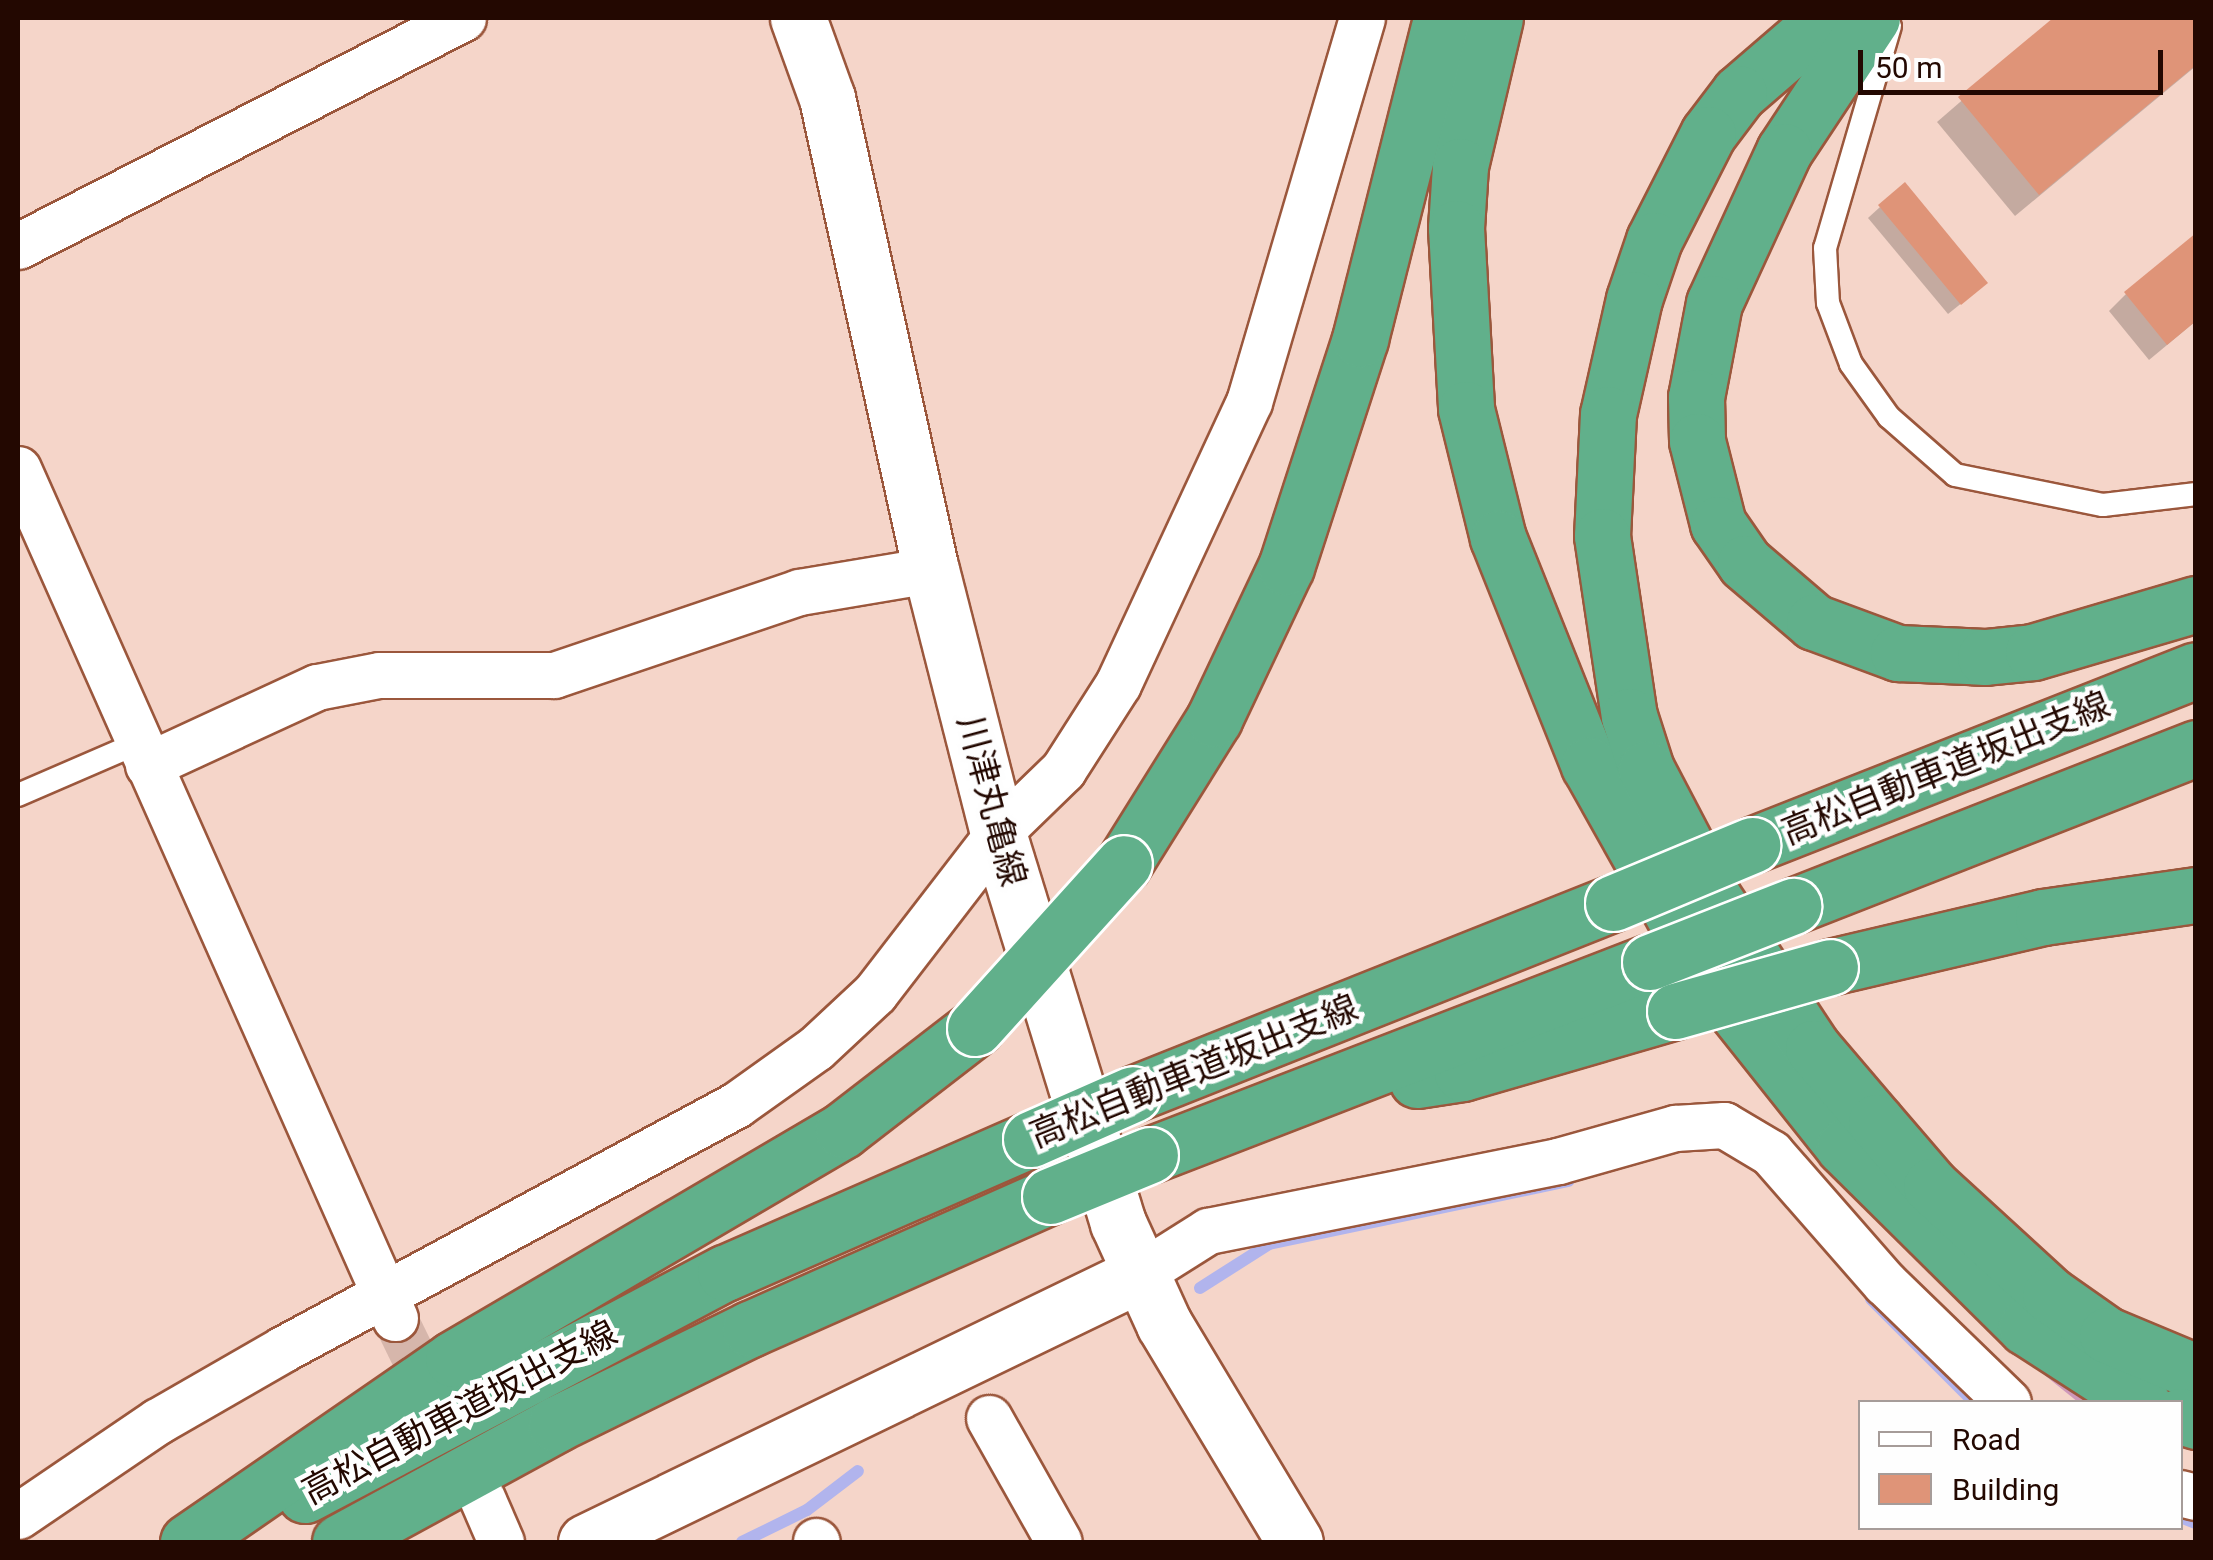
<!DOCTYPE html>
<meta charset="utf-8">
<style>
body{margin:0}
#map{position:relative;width:2213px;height:1560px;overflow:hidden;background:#f5d5c9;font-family:Roboto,"Noto Sans JP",sans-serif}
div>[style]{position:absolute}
.green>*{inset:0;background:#cf98ba}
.shadow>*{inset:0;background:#0003}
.stream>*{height:12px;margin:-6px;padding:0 6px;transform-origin:6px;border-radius:6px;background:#b1b4ed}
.building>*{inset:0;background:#df9478}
.street-tunnel>*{height:45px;margin-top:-22.5px;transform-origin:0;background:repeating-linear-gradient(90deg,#d6b6ab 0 45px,transparent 0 67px)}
.roads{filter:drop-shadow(2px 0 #9b573c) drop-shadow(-2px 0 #9b573c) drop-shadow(0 2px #9b573c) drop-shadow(0 -2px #9b573c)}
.lane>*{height:22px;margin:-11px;padding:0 11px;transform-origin:11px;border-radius:11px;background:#fff}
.street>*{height:45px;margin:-22.5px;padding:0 22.5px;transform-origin:22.5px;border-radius:22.5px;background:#fff}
.secondary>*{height:55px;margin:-27.5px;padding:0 27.5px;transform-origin:27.5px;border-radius:27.5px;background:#fff}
.highway>*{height:55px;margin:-27.5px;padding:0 27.5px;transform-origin:27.5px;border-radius:27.5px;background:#61b08b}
.bridges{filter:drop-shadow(2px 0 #fff) drop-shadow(-2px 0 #fff) drop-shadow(0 2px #fff) drop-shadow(0 -2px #fff)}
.highway-bridge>*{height:55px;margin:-27.5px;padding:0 27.5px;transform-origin:27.5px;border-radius:27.5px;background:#61b08b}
span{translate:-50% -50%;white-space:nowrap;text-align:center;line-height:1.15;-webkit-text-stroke:9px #fefefe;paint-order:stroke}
.street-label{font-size:35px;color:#230801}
.frame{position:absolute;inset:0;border:20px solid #230801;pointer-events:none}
.legend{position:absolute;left:1858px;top:1400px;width:325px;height:130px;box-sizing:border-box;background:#fefefe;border:2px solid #a69c99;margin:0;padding:12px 18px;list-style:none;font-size:30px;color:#230801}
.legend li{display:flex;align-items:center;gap:20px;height:50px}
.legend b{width:50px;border:2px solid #a69c99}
.scale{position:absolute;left:1858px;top:50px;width:305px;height:45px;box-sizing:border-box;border:5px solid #230801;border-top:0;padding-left:12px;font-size:30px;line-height:35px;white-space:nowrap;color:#230801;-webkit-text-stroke:8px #fefefe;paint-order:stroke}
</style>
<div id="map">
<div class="green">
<div style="clip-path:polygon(2012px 1349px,2107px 1402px,2078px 1402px)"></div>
</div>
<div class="shadow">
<div style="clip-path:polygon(2057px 18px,2196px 18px,2196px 66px,2015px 216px,1937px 122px)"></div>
<div style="clip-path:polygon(1880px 207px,1973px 294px,1948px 314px,1868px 218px)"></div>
<div style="clip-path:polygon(2126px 294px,2196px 321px,2149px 360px,2109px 311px)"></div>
</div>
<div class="stream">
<div style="left:1200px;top:1288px;width:82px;rotate:-32.5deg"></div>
<div style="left:1269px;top:1244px;width:306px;rotate:-11.9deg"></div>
<div style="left:1871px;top:1299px;width:146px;rotate:45deg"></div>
<div style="left:2180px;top:1517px;width:17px;rotate:21deg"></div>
<div style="left:742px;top:1542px;width:72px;rotate:-26.2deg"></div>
<div style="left:807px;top:1510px;width:64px;rotate:-37.4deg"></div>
</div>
<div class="building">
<div style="clip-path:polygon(2053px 18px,2196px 18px,2196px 65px,2039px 195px,1958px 97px)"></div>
<div style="clip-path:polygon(1905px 182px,1988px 283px,1961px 305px,1878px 205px)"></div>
<div style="clip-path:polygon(2196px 233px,2196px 321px,2167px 345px,2124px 292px)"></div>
</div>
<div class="street-tunnel">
<div style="left:395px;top:1318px;width:98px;rotate:64deg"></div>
</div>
<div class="roads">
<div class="lane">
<div style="left:1890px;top:26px;width:231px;rotate:106.3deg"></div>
<div style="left:1825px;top:248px;width:55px;rotate:86.9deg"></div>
<div style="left:1828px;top:303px;width:65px;rotate:69.3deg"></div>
<div style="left:1851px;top:364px;width:65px;rotate:54.4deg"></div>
<div style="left:1889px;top:417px;width:88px;rotate:41.3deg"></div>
<div style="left:1955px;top:475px;width:151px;rotate:11.5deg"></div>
<div style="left:2103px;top:505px;width:94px;rotate:-6.7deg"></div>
<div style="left:18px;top:795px;width:131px;rotate:-23.4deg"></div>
</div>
<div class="street">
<div style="left:18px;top:246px;width:500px;rotate:-27.13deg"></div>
<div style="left:18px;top:469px;width:929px;rotate:66.06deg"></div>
<div style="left:148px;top:765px;width:186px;rotate:-24.8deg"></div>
<div style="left:317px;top:687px;width:63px;rotate:-11deg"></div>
<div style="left:379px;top:675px;width:175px"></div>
<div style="left:554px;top:675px;width:259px;rotate:-18.7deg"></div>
<div style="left:799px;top:592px;width:134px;rotate:-9.5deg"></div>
<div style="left:1138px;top:1275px;width:83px;rotate:-32.2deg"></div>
<div style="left:1208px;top:1231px;width:357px;rotate:-11.3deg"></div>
<div style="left:1558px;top:1161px;width:122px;rotate:-15.8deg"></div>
<div style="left:1675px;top:1128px;width:49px;rotate:-3.5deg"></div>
<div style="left:1724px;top:1125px;width:55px;rotate:30.8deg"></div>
<div style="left:1771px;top:1153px;width:173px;rotate:48.8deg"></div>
<div style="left:1885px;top:1283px;width:171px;rotate:44.1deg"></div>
<div style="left:989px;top:1418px;width:142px;rotate:60.6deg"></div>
<div style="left:2180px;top:1493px;width:16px;rotate:14deg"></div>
<div style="left:482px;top:1498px;width:48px;rotate:66.6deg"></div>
<div style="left:18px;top:1516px;width:169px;rotate:-34.2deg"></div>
<div style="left:158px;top:1421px;width:144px;rotate:-29.9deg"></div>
<div style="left:283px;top:1349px;width:515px;rotate:-28.31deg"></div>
<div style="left:736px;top:1105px;width:98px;rotate:-35.5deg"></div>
<div style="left:816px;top:1048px;width:81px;rotate:-43deg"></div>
<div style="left:875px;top:993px;width:202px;rotate:-52.4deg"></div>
<div style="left:998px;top:833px;width:91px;rotate:-44.1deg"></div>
<div style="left:1063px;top:770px;width:102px;rotate:-57.4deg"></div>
<div style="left:1118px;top:684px;width:311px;rotate:-65.1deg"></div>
<div style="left:1249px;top:402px;width:400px;rotate:-73.6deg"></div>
<div style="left:816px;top:1541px;width:1px;rotate:45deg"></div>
</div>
<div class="secondary">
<div style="left:798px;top:18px;width:85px;rotate:70.1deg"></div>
<div style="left:827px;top:98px;width:483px;rotate:77.6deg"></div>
<div style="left:931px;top:570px;width:271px;rotate:75.7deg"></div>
<div style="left:998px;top:833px;width:408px;rotate:72.9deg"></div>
<div style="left:1118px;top:1223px;width:111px;rotate:65.5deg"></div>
<div style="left:1164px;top:1324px;width:254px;rotate:59deg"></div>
<div style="left:586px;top:1542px;width:613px;rotate:-25.81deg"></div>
</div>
<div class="highway">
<div style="left:1495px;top:18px;width:152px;rotate:103.3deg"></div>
<div style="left:1460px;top:166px;width:62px;rotate:93.7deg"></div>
<div style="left:1456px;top:228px;width:181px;rotate:86.8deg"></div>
<div style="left:1466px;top:409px;width:133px;rotate:76.1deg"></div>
<div style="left:1498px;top:538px;width:245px;rotate:68.2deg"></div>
<div style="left:1589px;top:765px;width:190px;rotate:60.7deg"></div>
<div style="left:1682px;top:931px;width:95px;rotate:56.1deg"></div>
<div style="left:1735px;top:1010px;width:175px;rotate:51.5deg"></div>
<div style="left:1844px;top:1147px;width:256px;rotate:44.7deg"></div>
<div style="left:2026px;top:1327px;width:138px;rotate:32.9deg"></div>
<div style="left:1826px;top:18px;width:115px;rotate:139.2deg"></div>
<div style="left:1739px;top:93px;width:51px;rotate:127.1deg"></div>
<div style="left:1708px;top:134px;width:119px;rotate:117deg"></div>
<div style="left:1654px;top:240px;width:62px;rotate:108.7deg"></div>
<div style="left:1634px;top:299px;width:118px;rotate:102.7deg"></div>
<div style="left:1608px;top:414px;width:122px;rotate:92.8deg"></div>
<div style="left:1602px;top:536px;width:182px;rotate:81.5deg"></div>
<div style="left:1629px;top:716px;width:56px;rotate:72.2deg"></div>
<div style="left:1646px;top:769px;width:144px;rotate:62.4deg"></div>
<div style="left:1713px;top:897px;width:181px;rotate:56.5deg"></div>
<div style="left:1813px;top:1048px;width:97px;rotate:49.6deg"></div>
<div style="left:1876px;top:1122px;width:84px;rotate:49.3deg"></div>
<div style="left:1931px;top:1186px;width:161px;rotate:42.5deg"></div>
<div style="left:2050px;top:1295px;width:70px;rotate:35.1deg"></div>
<div style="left:2107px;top:1335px;width:96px;rotate:22.6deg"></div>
<div style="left:1872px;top:18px;width:159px;rotate:123.5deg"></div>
<div style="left:1784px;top:151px;width:167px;rotate:114.7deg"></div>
<div style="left:1714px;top:303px;width:96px;rotate:100.8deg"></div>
<div style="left:1696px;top:397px;width:44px;rotate:88.7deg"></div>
<div style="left:1697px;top:441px;width:86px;rotate:75.8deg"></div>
<div style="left:1718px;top:524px;width:47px;rotate:55.3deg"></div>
<div style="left:1745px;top:563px;width:91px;rotate:40.5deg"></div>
<div style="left:1814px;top:622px;width:90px;rotate:20.3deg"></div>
<div style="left:1898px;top:653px;width:87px;rotate:2.6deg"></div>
<div style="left:1985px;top:657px;width:48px;rotate:-5.9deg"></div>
<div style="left:2033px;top:652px;width:170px;rotate:-16.4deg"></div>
<div style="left:1752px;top:845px;width:477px;rotate:-21.5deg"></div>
<div style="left:1124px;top:863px;width:170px;rotate:-58deg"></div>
<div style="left:1214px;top:719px;width:168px;rotate:-64.7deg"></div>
<div style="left:1286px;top:567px;width:240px;rotate:-72deg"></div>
<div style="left:1360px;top:339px;width:331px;rotate:-75.8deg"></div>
<div style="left:1793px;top:906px;width:433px;rotate:-21.4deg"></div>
<div style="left:1830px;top:967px;width:219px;rotate:-13.2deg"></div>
<div style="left:2043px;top:917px;width:155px;rotate:-8.2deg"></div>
<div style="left:1417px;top:1080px;width:46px;rotate:-8.8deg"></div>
<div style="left:1462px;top:1073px;width:222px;rotate:-16.2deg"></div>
<div style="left:1133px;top:1094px;width:517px;rotate:-21.7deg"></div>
<div style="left:1150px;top:1155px;width:536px;rotate:-21.11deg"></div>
<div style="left:2180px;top:1416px;width:17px;rotate:17deg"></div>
<div style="left:305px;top:1495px;width:475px;rotate:-27.9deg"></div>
<div style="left:725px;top:1273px;width:334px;rotate:-23.6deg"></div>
<div style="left:188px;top:1542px;width:322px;rotate:-34.6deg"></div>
<div style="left:453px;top:1359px;width:452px;rotate:-30.4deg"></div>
<div style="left:843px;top:1130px;width:167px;rotate:-37.7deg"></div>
<div style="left:340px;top:1542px;width:246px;rotate:-28.6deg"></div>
<div style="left:556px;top:1424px;width:216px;rotate:-26.1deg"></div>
<div style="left:750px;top:1329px;width:328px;rotate:-23.9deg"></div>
</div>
</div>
<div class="bridges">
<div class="highway-bridge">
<div style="left:1613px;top:903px;width:151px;rotate:-22.6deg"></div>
<div style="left:1650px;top:962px;width:154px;rotate:-21.4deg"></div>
<div style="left:1675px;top:1011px;width:161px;rotate:-15.8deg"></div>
<div style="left:975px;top:1028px;width:222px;rotate:-47.9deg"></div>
<div style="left:1031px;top:1139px;width:111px;rotate:-23.8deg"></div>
<div style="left:1050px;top:1196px;width:108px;rotate:-22.3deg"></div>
</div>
</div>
<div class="street-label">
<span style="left:1946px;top:769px;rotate:-22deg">高松自動車道坂出支線</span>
<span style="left:991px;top:801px;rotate:75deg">川津丸亀線</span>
<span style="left:1194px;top:1072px;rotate:-22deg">高松自動車道坂出支線</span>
<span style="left:460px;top:1413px;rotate:-28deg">高松自動車道坂出支線</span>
</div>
<div class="frame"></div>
<ul class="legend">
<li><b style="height:12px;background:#fff"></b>Road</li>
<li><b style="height:28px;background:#df9478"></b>Building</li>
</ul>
<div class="scale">50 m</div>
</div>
